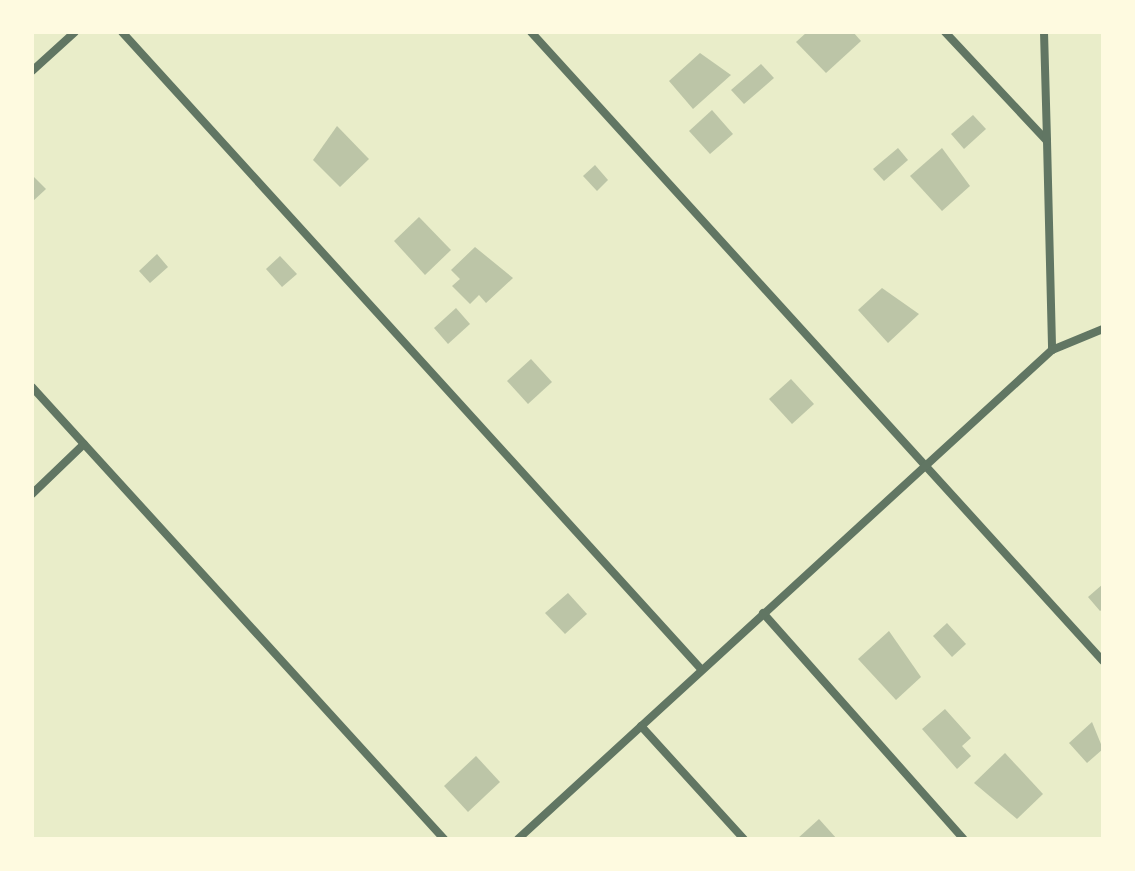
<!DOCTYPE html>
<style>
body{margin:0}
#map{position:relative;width:1135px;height:871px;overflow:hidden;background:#e9edc9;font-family:"Noto Sans",sans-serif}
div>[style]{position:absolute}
.building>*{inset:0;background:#bcc5a7}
.minor>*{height:8px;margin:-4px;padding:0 4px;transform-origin:4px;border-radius:4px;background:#617663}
span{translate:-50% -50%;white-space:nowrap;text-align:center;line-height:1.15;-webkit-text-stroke:6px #fefae0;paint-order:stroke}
.frame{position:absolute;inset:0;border:34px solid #fefae0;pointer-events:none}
</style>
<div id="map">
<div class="building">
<div style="clip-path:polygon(807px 32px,853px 32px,861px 41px,826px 73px,796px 42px)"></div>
<div style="clip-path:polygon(700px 53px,731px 75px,693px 109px,669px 81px)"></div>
<div style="clip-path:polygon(761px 64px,774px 78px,744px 104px,731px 90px)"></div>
<div style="clip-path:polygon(712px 110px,733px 134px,710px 154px,689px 131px)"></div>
<div style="clip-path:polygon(973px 115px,986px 129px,964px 149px,951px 134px)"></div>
<div style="clip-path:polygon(337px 126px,369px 159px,340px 187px,313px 160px)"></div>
<div style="clip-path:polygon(898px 148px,908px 160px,884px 181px,873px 169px)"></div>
<div style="clip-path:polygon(942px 148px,970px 186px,942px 211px,910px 176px)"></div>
<div style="clip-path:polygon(595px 165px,608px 180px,597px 191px,583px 176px)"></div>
<div style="clip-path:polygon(32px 175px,46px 189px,32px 202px)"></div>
<div style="clip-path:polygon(419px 217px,451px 250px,425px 275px,394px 241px)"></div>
<div style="clip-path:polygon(475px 247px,513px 278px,486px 303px,479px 295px,470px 304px,452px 286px,460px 279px,451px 270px)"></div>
<div style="clip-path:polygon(157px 254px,168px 267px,150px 283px,139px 271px)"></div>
<div style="clip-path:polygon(280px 256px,297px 274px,282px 287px,266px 269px)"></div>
<div style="clip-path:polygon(882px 288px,919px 314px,888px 343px,858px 310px)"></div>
<div style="clip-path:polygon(456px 308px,470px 324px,448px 344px,434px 328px)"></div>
<div style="clip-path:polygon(531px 359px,552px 382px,528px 404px,507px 381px)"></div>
<div style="clip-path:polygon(791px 379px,814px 404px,792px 424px,769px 399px)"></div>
<div style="clip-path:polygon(1103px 584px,1103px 609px,1100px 611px,1088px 597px)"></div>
<div style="clip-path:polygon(568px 593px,587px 614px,565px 634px,545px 613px)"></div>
<div style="clip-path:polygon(947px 623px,966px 644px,952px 657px,933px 636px)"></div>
<div style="clip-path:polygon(889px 631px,921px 677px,896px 700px,858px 659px)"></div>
<div style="clip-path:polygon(945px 709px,971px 738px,962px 746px,971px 756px,957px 769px,922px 729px)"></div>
<div style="clip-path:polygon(1092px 722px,1103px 749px,1087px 763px,1069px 743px)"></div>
<div style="clip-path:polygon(1005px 753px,1043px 794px,1017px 819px,974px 783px)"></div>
<div style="clip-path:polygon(476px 756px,500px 782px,468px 812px,444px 786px)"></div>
<div style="clip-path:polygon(819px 819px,837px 839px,797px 839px)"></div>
</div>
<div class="minor">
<div style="left:122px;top:32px;width:862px;rotate:47.73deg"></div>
<div style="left:531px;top:32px;width:850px;rotate:47.72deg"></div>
<div style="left:945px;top:32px;width:149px;rotate:46.9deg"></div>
<div style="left:1047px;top:141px;width:209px;rotate:88.6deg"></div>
<div style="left:1044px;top:32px;width:109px;rotate:88.4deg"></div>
<div style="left:32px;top:71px;width:58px;rotate:-42.2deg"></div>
<div style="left:32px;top:387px;width:612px;rotate:47.65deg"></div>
<div style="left:32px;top:494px;width:72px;rotate:-43.9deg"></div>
<div style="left:763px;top:613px;width:302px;rotate:48.4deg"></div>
<div style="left:641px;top:726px;width:153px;rotate:47.7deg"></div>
<div style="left:518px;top:839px;width:724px;rotate:-42.48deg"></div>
<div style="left:1052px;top:350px;width:55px;rotate:-22.4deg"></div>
</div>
<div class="frame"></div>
</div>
